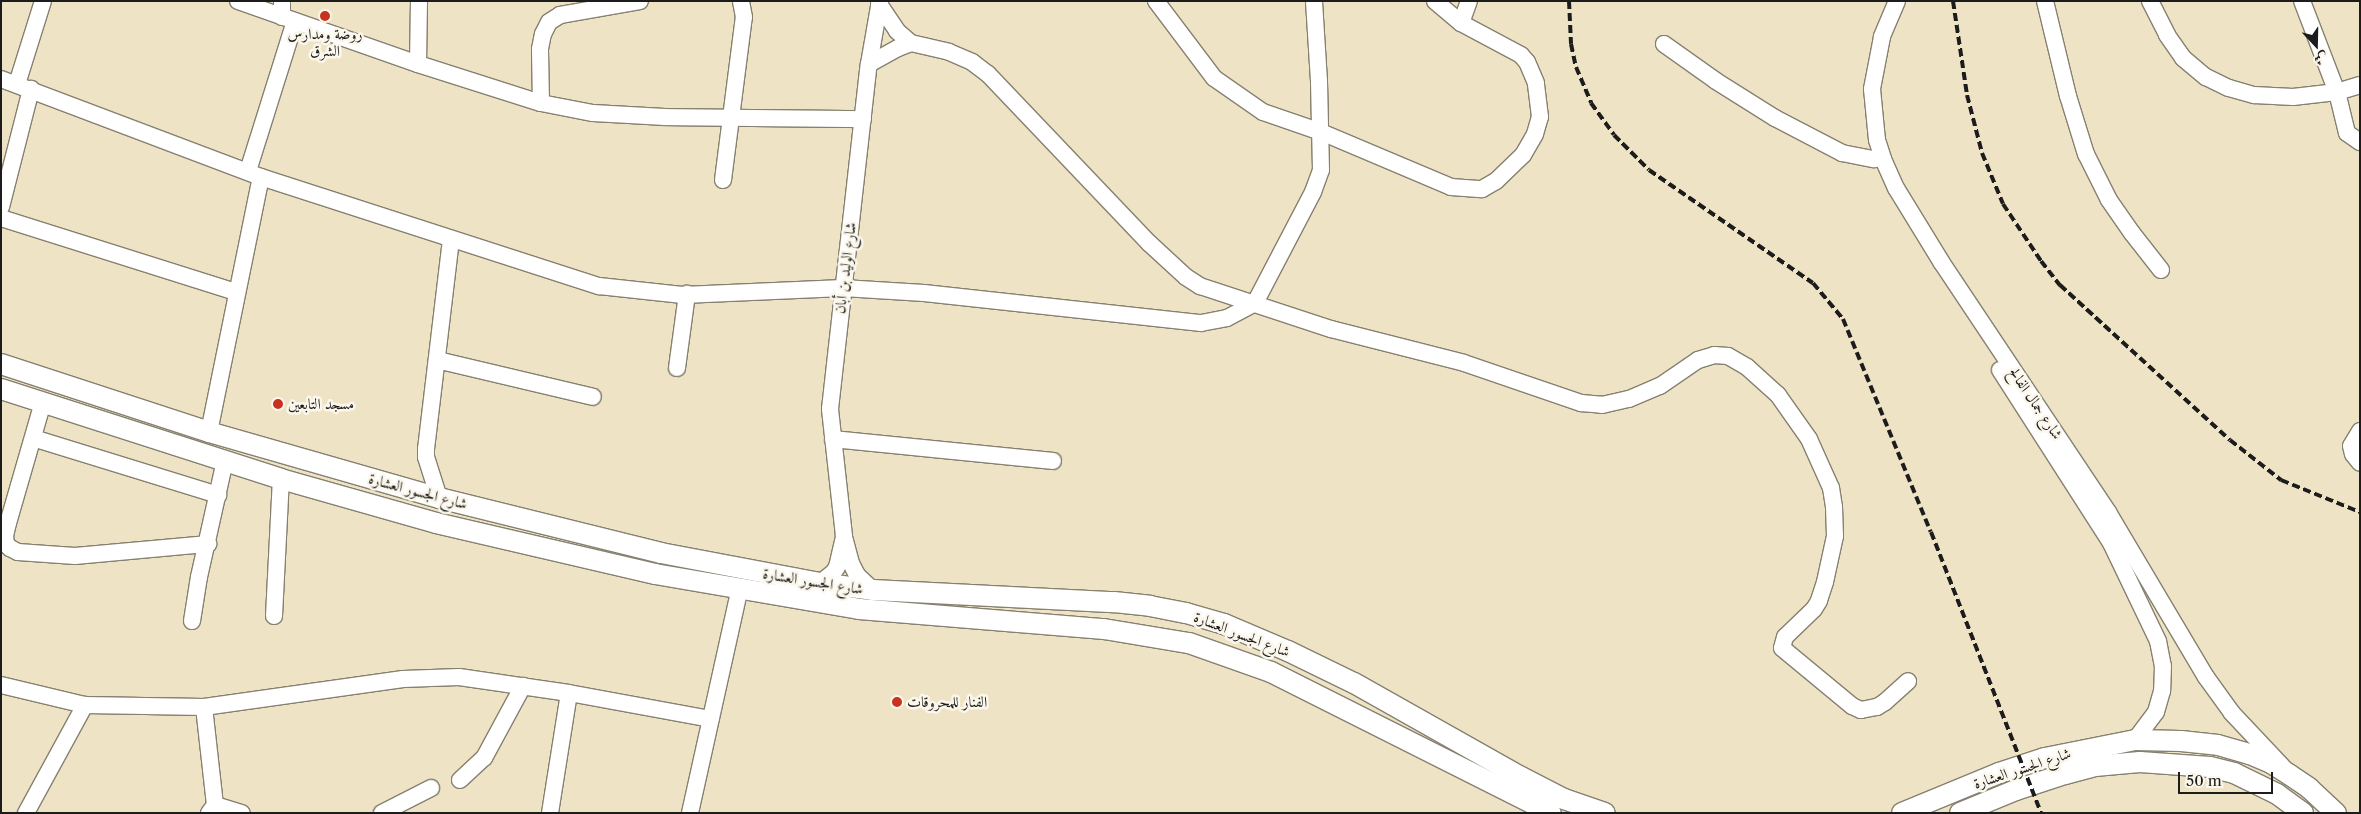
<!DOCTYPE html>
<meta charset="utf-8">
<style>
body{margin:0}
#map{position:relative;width:2361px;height:814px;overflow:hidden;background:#efe3c5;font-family:"Libre Caslon Text",Amiri,serif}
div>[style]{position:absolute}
.roads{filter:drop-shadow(1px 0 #868070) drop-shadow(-1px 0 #868070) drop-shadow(0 1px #868070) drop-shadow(0 -1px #868070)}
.minor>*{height:16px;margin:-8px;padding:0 8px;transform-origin:8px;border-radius:8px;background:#fff}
.major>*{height:20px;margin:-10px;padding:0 10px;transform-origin:10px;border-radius:10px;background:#fff}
.rail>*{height:4px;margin-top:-2px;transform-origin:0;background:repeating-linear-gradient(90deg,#1c1c1c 0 8px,transparent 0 12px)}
.dots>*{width:14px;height:14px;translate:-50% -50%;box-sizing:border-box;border:2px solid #fbf7ec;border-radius:50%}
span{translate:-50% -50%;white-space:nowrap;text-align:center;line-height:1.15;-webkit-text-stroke:5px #fbf7ec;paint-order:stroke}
.poi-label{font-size:15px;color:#1c1c1c}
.left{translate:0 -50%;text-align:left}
.street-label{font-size:15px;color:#1c1c1c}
.frame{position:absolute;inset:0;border:2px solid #1c1c1c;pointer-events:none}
.north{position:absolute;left:2291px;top:20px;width:50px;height:50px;-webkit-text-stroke:4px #fbf7ec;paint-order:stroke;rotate:159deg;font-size:14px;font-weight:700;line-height:20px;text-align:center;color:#1c1c1c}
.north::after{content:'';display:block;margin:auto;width:18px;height:22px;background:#1c1c1c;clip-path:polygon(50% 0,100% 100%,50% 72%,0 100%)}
.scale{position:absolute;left:2178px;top:772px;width:95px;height:22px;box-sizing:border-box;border:2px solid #1c1c1c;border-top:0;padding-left:6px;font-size:15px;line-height:18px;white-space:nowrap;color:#1c1c1c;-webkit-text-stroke:4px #fbf7ec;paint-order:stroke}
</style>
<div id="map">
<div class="roads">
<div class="minor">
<div style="left:238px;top:1px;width:191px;rotate:19.3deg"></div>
<div style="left:418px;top:64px;width:129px;rotate:17.6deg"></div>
<div style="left:541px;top:103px;width:53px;rotate:10.9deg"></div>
<div style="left:593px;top:113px;width:72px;rotate:3.2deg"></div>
<div style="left:665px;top:117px;width:198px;rotate:0.6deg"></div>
<div style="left:282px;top:1px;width:16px;rotate:90deg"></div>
<div style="left:1156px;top:1px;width:96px;rotate:53deg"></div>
<div style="left:1214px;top:78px;width:60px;rotate:34.8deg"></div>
<div style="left:1263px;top:112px;width:61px;rotate:19deg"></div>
<div style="left:1321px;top:132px;width:141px;rotate:22.9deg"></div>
<div style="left:1451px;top:187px;width:31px;rotate:4deg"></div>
<div style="left:1482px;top:189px;width:16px;rotate:-30deg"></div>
<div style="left:1496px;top:181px;width:37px;rotate:-44deg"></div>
<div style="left:1523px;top:155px;width:24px;rotate:-60deg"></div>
<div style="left:1535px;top:134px;width:18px;rotate:-74deg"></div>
<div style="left:1540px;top:117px;width:34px;rotate:-97deg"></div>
<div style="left:1536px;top:83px;width:23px;rotate:-113deg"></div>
<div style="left:1527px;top:62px;width:9px;rotate:-131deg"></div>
<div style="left:1521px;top:55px;width:68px;rotate:-151.9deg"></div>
<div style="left:1461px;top:23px;width:34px;rotate:-140deg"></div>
<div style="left:1897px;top:1px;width:39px;rotate:113deg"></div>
<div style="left:1882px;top:37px;width:53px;rotate:100.9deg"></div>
<div style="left:1872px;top:89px;width:51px;rotate:84.4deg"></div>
<div style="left:1877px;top:140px;width:20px;rotate:72deg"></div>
<div style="left:1883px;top:159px;width:32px;rotate:66deg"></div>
<div style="left:1896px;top:188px;width:88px;rotate:58.5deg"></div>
<div style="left:1942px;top:263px;width:299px;rotate:56.3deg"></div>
<div style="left:2108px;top:512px;width:192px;rotate:59.3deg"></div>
<div style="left:2206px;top:677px;width:44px;rotate:54.2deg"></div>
<div style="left:2232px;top:713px;width:73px;rotate:46.7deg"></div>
<div style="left:2045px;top:1px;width:98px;rotate:76.4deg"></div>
<div style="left:2068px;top:96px;width:61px;rotate:72.8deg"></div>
<div style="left:2086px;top:154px;width:51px;rotate:63.4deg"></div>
<div style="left:2109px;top:200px;width:40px;rotate:55.1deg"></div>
<div style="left:2132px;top:233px;width:47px;rotate:51.9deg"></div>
<div style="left:2150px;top:1px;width:38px;rotate:63deg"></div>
<div style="left:2167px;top:35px;width:28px;rotate:55deg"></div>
<div style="left:2183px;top:58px;width:30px;rotate:40deg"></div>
<div style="left:2206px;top:77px;width:25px;rotate:26deg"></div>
<div style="left:2229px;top:88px;width:26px;rotate:16deg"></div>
<div style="left:2254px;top:95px;width:39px;rotate:3deg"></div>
<div style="left:2293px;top:97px;width:44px;rotate:-6.5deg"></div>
<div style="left:2337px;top:92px;width:24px;rotate:-17deg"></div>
<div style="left:2302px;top:1px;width:97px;rotate:69deg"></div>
<div style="left:2337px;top:92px;width:42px;rotate:76.3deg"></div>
<div style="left:2347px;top:133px;width:16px;rotate:35deg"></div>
<div style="left:879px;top:4px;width:32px;rotate:56deg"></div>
<div style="left:897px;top:31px;width:18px;rotate:41deg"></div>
<div style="left:911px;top:43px;width:39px;rotate:13deg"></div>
<div style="left:949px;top:52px;width:25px;rotate:23deg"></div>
<div style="left:972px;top:62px;width:20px;rotate:37deg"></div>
<div style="left:988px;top:74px;width:233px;rotate:46.4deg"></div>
<div style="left:1149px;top:243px;width:50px;rotate:42.6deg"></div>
<div style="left:1186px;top:277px;width:17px;rotate:33deg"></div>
<div style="left:1200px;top:286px;width:138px;rotate:18.2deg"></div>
<div style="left:1331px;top:329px;width:137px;rotate:14.3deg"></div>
<div style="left:1464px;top:363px;width:124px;rotate:18.9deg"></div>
<div style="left:1581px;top:403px;width:21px;rotate:5deg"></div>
<div style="left:1602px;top:405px;width:28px;rotate:-13deg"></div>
<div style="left:1629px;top:399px;width:34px;rotate:-23deg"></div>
<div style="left:1660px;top:386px;width:46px;rotate:-34.4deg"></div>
<div style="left:1698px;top:360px;width:17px;rotate:-17deg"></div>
<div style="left:1714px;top:355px;width:14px;rotate:4deg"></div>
<div style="left:1728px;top:356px;width:22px;rotate:30deg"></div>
<div style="left:1747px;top:367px;width:42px;rotate:42.1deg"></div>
<div style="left:1778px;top:395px;width:54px;rotate:54.8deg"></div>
<div style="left:1809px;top:439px;width:54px;rotate:65.8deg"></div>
<div style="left:1831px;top:488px;width:19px;rotate:81deg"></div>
<div style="left:1834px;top:507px;width:29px;rotate:88deg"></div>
<div style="left:1835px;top:536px;width:47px;rotate:102.3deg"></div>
<div style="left:1825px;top:582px;width:20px;rotate:108deg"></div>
<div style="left:1819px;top:601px;width:9px;rotate:122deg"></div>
<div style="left:1814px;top:609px;width:40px;rotate:136deg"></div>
<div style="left:1785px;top:637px;width:11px;rotate:105deg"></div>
<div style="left:1782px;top:648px;width:91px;rotate:39.6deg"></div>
<div style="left:1852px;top:706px;width:10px;rotate:24deg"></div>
<div style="left:1861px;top:710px;width:16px;rotate:-11deg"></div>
<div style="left:1877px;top:707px;width:9px;rotate:-32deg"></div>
<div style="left:1885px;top:702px;width:31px;rotate:-42deg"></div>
<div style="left:1461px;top:23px;width:23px;rotate:-70deg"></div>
<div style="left:1664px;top:44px;width:64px;rotate:35.4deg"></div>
<div style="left:1716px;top:81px;width:70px;rotate:32.1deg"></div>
<div style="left:1775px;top:118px;width:76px;rotate:27.6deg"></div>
<div style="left:1842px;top:153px;width:33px;rotate:11deg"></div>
<div style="left:418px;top:64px;width:63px;rotate:-89.1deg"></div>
<div style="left:869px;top:64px;width:33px;rotate:-29deg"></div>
<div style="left:898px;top:48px;width:14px;rotate:-21deg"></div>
<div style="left:1px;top:79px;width:278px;rotate:20.7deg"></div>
<div style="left:261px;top:177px;width:355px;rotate:17.9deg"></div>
<div style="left:599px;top:286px;width:84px;rotate:6.1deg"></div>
<div style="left:683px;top:295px;width:160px;rotate:-2.5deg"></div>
<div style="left:843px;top:288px;width:81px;rotate:3.5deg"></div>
<div style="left:924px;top:293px;width:279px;rotate:6.2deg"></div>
<div style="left:1201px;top:323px;width:26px;rotate:-11deg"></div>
<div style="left:1227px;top:318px;width:32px;rotate:-28deg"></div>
<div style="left:1255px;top:303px;width:125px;rotate:-62.4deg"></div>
<div style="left:1313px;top:192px;width:23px;rotate:-70deg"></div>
<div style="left:1321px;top:170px;width:89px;rotate:-91.3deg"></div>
<div style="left:1319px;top:81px;width:80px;rotate:-93.6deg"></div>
<div style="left:17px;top:84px;width:87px;rotate:-72.6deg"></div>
<div style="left:541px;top:103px;width:54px;rotate:-91.1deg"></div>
<div style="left:540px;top:49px;width:15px;rotate:-79deg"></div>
<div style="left:543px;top:34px;width:13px;rotate:-63deg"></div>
<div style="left:549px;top:22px;width:13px;rotate:-32deg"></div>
<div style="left:560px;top:15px;width:81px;rotate:-9.9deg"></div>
<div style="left:248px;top:171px;width:157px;rotate:-72.6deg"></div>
<div style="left:723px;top:180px;width:164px;rotate:-82.7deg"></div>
<div style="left:744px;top:17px;width:16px;rotate:-101deg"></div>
<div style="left:1px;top:207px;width:122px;rotate:-75.7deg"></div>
<div style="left:1px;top:218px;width:246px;rotate:17.5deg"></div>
<div style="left:437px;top:360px;width:160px;rotate:13.3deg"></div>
<div style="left:677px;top:368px;width:75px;rotate:-82.3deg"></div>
<div style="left:2000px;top:370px;width:206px;rotate:57.3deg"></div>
<div style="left:2111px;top:543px;width:109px;rotate:64.4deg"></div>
<div style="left:2158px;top:641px;width:25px;rotate:79deg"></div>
<div style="left:2163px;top:666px;width:25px;rotate:92deg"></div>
<div style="left:2162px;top:691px;width:22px;rotate:106deg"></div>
<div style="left:2156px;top:712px;width:35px;rotate:127deg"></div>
<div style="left:43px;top:402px;width:126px;rotate:106.1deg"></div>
<div style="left:8px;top:523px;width:13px;rotate:103deg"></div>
<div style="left:5px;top:536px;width:8px;rotate:83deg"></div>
<div style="left:6px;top:544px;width:6px;rotate:45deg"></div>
<div style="left:10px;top:548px;width:9px;rotate:27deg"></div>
<div style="left:18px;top:552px;width:57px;rotate:4deg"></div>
<div style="left:75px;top:556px;width:134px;rotate:-5.2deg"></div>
<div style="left:2360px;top:431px;width:17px;rotate:121deg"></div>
<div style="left:2351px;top:446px;width:8px;rotate:76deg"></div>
<div style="left:2353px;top:454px;width:11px;rotate:52deg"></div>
<div style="left:209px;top:432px;width:260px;rotate:-78.5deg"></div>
<div style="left:33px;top:438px;width:194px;rotate:17.1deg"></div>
<div style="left:833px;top:439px;width:221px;rotate:5.7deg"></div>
<div style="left:439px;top:498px;width:43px;rotate:-107.6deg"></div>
<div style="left:426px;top:457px;width:8px;rotate:-90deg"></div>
<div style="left:426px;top:449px;width:211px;rotate:-83.2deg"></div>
<div style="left:820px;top:583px;width:16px;rotate:-38deg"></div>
<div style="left:833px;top:573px;width:7px;rotate:-56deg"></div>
<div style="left:837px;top:567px;width:28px;rotate:-77deg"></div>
<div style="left:873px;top:590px;width:22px;rotate:-137deg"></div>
<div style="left:857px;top:575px;width:13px;rotate:-117deg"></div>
<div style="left:851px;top:563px;width:28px;rotate:-105deg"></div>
<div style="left:844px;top:536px;width:128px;rotate:-96.3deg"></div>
<div style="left:830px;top:409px;width:347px;rotate:-83.6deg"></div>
<div style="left:869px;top:64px;width:64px;rotate:-80.1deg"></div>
<div style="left:274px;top:616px;width:137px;rotate:-87.1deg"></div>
<div style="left:192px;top:621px;width:45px;rotate:-81deg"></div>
<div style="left:199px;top:577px;width:119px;rotate:-77.4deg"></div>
<div style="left:1px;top:685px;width:86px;rotate:13.4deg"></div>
<div style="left:85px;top:705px;width:119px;rotate:1deg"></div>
<div style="left:204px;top:707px;width:201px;rotate:-8deg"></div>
<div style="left:403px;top:679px;width:56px;rotate:-2deg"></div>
<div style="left:459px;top:677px;width:111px;rotate:8.3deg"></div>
<div style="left:569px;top:693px;width:144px;rotate:10.4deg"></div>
<div style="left:204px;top:707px;width:99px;rotate:83.6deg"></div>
<div style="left:215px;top:805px;width:10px;rotate:127deg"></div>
<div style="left:460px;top:780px;width:33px;rotate:-43deg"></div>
<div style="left:484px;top:758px;width:82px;rotate:-61.6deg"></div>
<div style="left:215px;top:805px;width:28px;rotate:17deg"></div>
<div style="left:26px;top:813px;width:123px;rotate:-61.4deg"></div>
<div style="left:382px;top:813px;width:55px;rotate:-27deg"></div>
<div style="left:550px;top:813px;width:121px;rotate:-81deg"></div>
<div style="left:690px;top:813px;width:230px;rotate:-77.5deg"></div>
</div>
<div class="major">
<div style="left:1px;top:364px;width:219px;rotate:18.1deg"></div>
<div style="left:209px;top:432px;width:239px;rotate:16deg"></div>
<div style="left:439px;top:498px;width:229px;rotate:13.9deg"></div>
<div style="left:661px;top:553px;width:162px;rotate:10.7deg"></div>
<div style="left:820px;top:583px;width:53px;rotate:7.5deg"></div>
<div style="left:873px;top:590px;width:241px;rotate:2.9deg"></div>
<div style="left:1114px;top:602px;width:36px;rotate:6deg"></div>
<div style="left:1150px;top:606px;width:37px;rotate:11deg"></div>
<div style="left:1186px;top:613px;width:40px;rotate:16deg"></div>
<div style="left:1224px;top:624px;width:69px;rotate:22.9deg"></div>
<div style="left:1288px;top:651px;width:73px;rotate:25.9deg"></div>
<div style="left:1354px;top:683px;width:192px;rotate:29.4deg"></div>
<div style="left:1521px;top:777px;width:48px;rotate:27.1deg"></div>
<div style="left:1564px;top:799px;width:43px;rotate:18.9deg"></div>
<div style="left:1px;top:389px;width:294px;rotate:17.8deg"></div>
<div style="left:281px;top:479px;width:161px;rotate:15.8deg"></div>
<div style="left:436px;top:523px;width:225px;rotate:13.1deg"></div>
<div style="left:655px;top:574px;width:207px;rotate:9.7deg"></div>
<div style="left:859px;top:609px;width:246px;rotate:4.7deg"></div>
<div style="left:1104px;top:629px;width:86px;rotate:9.4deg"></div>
<div style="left:1189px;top:643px;width:87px;rotate:19.5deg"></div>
<div style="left:1271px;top:672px;width:313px;rotate:26.7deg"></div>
<div style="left:1902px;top:813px;width:105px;rotate:-22.4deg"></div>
<div style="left:1999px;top:773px;width:48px;rotate:-18.1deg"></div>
<div style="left:2045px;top:758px;width:92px;rotate:-11.3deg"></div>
<div style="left:2135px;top:740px;width:46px;rotate:1.2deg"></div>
<div style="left:2181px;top:741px;width:37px;rotate:6deg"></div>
<div style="left:2218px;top:745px;width:33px;rotate:16deg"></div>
<div style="left:2250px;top:754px;width:23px;rotate:23deg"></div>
<div style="left:2271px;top:763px;width:22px;rotate:32deg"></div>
<div style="left:2290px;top:775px;width:23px;rotate:34deg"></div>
<div style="left:2309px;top:788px;width:37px;rotate:43deg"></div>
<div style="left:1960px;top:813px;width:61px;rotate:-22.3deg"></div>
<div style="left:2016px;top:790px;width:52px;rotate:-18.1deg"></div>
<div style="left:2065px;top:774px;width:31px;rotate:-15deg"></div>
<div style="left:2095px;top:766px;width:45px;rotate:-5.1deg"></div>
<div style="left:2140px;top:762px;width:70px;rotate:4.1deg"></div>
<div style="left:2210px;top:767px;width:25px;rotate:14deg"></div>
<div style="left:2234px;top:773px;width:48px;rotate:26deg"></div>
<div style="left:2277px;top:794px;width:32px;rotate:36deg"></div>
</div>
</div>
<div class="rail">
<div style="left:1569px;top:1px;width:43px;rotate:87.3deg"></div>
<div style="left:1571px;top:44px;width:24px;rotate:78deg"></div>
<div style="left:1576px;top:67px;width:39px;rotate:67deg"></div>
<div style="left:1591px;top:103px;width:39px;rotate:54deg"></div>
<div style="left:1614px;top:135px;width:49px;rotate:45deg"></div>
<div style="left:1649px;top:170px;width:199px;rotate:34.6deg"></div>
<div style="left:1813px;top:283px;width:47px;rotate:50.2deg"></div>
<div style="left:1843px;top:319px;width:230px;rotate:67.6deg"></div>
<div style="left:1931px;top:532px;width:302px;rotate:68.6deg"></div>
<div style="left:1953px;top:1px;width:95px;rotate:81.5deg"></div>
<div style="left:1967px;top:95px;width:60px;rotate:75.5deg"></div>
<div style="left:1982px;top:153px;width:55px;rotate:67.6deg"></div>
<div style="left:2003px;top:204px;width:69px;rotate:56.3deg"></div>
<div style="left:2041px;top:261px;width:31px;rotate:52deg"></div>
<div style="left:2060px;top:285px;width:230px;rotate:42.4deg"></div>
<div style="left:2230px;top:440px;width:65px;rotate:38.1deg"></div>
<div style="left:2281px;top:480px;width:85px;rotate:22.1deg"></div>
</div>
<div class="dots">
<div style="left:325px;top:16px;background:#c8321e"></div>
<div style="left:278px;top:404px;background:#c8321e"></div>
<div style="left:897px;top:702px;background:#c8321e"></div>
</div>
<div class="poi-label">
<span style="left:325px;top:42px">روضة ومدارس<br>الشرق</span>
<span class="left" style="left:288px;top:404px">مسجد التابعين</span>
<span class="left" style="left:907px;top:702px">الفنار للمحروقات</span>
</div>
<div class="street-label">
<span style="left:845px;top:268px;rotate:-83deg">شارع الوليد بن أبان</span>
<span style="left:2036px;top:403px;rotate:56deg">شارع جمال الفالح</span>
<span style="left:418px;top:491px;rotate:15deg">شارع الجسور العشارة</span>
<span style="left:813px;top:581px;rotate:9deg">شارع الجسور العشارة</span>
<span style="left:1242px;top:634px;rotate:21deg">شارع الجسور العشارة</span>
<span style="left:2022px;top:768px;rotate:-18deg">شارع الجسور العشارة</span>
</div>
<div class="frame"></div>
<div class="north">ش</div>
<div class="scale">50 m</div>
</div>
